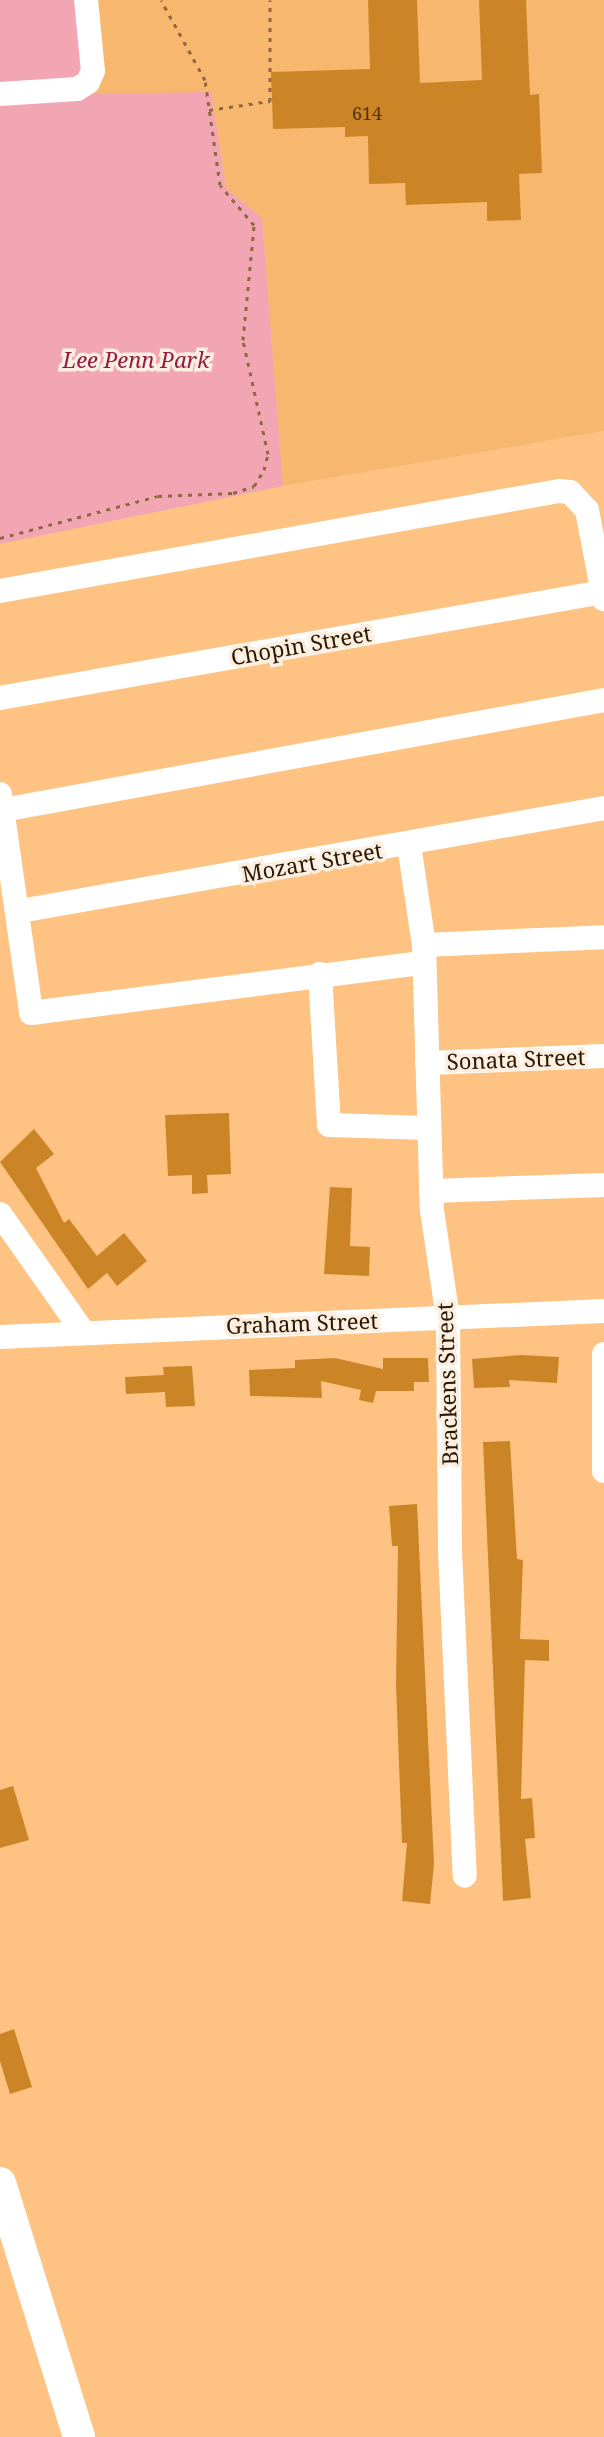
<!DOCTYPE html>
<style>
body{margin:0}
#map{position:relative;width:604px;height:2437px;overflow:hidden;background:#fec382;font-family:"Noto Serif",serif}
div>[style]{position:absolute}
.built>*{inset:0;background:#f7b76f}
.green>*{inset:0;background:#f2a5b2}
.building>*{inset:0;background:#cc8526}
.path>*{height:3px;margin-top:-1.5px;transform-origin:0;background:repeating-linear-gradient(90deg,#8f683d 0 4px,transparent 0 10px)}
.minor>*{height:24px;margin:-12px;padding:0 12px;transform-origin:12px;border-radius:12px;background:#fff}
.major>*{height:32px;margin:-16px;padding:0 16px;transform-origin:16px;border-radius:16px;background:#fff}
span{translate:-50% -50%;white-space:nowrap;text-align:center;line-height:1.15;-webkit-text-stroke:7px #fbefe2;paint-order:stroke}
.number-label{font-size:18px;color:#54320a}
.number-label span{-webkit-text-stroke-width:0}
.park-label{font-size:22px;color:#961b42;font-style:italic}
.street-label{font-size:22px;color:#2c1700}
</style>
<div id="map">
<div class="built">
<div style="clip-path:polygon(81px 0,604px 0,604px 431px,283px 486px,262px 218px,226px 188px,211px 93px,91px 95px)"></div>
</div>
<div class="green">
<div style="clip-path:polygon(0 0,81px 0,91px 94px,211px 92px,226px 188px,262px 218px,283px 486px,0 544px)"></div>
</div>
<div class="building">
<div style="clip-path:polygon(368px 0,417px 0,420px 83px,482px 80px,479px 0,526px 0,530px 95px,539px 94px,542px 173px,519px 174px,521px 220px,487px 221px,487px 202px,406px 205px,405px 183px,369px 184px,368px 136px,345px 137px,345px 127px,273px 129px,271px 72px,370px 69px)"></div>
<div style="clip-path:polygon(229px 1113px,231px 1174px,207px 1175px,208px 1193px,192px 1194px,192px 1175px,168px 1176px,165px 1115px)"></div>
<div style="clip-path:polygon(34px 1129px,54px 1154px,36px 1168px,64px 1223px,69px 1219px,97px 1256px,124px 1233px,147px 1261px,117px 1286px,107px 1273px,88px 1289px,0 1162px)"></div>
<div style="clip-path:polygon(330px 1187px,352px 1188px,350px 1246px,370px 1247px,369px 1276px,324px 1274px)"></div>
<div style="clip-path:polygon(521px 1355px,559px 1357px,557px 1383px,509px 1380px,510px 1387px,474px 1388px,472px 1359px)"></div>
<div style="clip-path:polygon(335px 1358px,383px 1369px,383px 1358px,428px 1358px,429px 1382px,414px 1382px,414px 1391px,376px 1391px,373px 1403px,359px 1400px,361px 1390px,321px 1381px,322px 1398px,250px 1396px,249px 1370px,295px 1368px,295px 1360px)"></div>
<div style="clip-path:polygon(192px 1366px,195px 1406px,166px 1407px,165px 1392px,126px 1394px,125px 1377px,164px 1375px,163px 1367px)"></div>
<div style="clip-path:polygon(510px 1441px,517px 1559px,523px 1560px,520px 1639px,549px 1640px,549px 1661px,525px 1660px,521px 1799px,532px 1798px,535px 1838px,525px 1839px,531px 1898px,503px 1901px,483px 1442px)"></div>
<div style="clip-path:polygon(417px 1504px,434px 1864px,430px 1904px,402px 1901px,407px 1843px,402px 1843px,396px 1684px,398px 1546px,392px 1546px,389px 1506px)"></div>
<div style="clip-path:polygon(13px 1786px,29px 1840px,0 1848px,0 1790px)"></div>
<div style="clip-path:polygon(14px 2029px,32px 2087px,10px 2094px,0 2061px,0 2034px)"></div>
</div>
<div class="path">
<div style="left:209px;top:110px;width:62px;rotate:-8.4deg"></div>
<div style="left:270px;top:101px;width:101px;rotate:-90deg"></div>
<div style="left:0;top:538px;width:163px;rotate:-14.9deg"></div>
<div style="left:158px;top:496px;width:75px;rotate:-2.3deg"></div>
<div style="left:233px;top:493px;width:22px;rotate:-18deg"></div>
<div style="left:254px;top:486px;width:19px;rotate:-58deg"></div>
<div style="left:264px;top:470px;width:16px;rotate:-76deg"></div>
<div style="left:268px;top:454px;width:117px;rotate:-102.4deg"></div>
<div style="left:243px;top:340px;width:116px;rotate:-84.5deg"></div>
<div style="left:254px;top:225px;width:52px;rotate:-130.4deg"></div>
<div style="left:220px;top:185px;width:106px;rotate:-98.1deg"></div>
<div style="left:205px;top:80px;width:91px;rotate:-118.8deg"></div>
</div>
<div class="minor">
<div style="left:0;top:94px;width:77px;rotate:-3.7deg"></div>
<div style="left:77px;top:89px;width:13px;rotate:-32deg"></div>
<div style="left:88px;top:82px;width:12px;rotate:-66deg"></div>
<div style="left:93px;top:71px;width:71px;rotate:-95.6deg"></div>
<div style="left:0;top:591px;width:568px;rotate:-10.14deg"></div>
<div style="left:559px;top:491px;width:11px;rotate:5deg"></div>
<div style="left:570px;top:492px;width:25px;rotate:47deg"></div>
<div style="left:587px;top:510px;width:91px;rotate:79.2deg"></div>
<div style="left:0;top:698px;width:612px;rotate:-9.97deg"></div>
<div style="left:0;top:794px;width:221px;rotate:81.9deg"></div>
<div style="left:31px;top:1013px;width:396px;rotate:-7.3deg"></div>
<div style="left:3px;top:810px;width:611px;rotate:-10.37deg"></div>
<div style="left:409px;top:845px;width:101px;rotate:81.5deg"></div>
<div style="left:424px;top:945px;width:265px;rotate:88.3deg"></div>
<div style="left:432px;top:1210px;width:109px;rotate:81.6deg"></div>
<div style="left:448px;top:1318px;width:233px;rotate:89.5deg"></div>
<div style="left:450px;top:1551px;width:325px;rotate:87.4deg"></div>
<div style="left:20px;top:911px;width:593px;rotate:-10deg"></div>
<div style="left:424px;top:945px;width:180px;rotate:-2.5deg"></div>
<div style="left:320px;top:974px;width:151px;rotate:86.6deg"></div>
<div style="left:329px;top:1125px;width:100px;rotate:1.7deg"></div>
<div style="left:427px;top:1063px;width:177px;rotate:-2.3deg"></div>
<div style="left:431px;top:1191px;width:173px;rotate:-2deg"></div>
<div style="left:0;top:1214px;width:146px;rotate:54.8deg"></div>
<div style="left:0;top:1337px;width:605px;rotate:-2.46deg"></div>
<div style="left:604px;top:1354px;width:117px;rotate:90deg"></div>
</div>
<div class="major">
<div style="left:0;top:2183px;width:266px;rotate:72.7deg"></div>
</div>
<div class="number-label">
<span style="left:367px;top:113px">614</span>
</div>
<div class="park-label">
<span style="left:136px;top:360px">Lee Penn Park</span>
</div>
<div class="street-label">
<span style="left:301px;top:645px;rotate:-10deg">Chopin Street</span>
<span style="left:312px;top:862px;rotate:-10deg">Mozart Street</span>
<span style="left:516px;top:1059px;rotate:-2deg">Sonata Street</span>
<span style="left:302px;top:1323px;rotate:-2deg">Graham Street</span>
<span style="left:447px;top:1384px;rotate:-92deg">Brackens Street</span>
</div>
</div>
